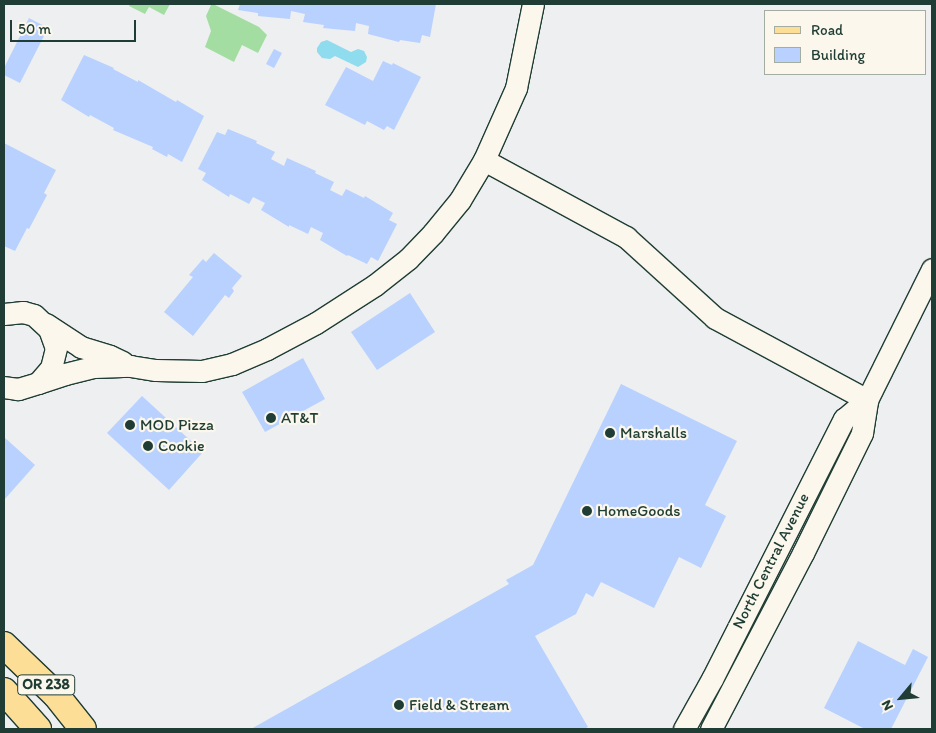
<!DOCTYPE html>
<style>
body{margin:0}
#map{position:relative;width:936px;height:733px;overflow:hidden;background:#eeeff0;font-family:Itim,sans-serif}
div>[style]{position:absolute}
.green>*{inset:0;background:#a3dda2}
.water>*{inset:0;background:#8edcee}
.building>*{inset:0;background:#b8d1ff}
.roads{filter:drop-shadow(1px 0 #1f3d34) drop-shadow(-1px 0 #1f3d34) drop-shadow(0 1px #1f3d34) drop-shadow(0 -1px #1f3d34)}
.minor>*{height:21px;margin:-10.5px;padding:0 10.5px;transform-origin:10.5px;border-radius:10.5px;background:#fbf7ec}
.major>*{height:26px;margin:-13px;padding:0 13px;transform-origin:13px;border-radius:13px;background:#fcde96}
.dots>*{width:14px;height:14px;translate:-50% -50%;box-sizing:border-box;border:2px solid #fbf7ec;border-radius:50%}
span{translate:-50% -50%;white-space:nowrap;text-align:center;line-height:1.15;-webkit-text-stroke:4.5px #fbf7ec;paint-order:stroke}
.shield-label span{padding:1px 4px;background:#fbf7ec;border:1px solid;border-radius:4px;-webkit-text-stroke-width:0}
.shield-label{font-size:15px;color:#1f3d34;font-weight:700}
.poi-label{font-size:16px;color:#1f3d34}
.left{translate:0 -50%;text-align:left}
.street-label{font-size:16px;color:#1f3d34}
.frame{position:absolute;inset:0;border:5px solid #1f3d34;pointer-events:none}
.legend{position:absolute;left:764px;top:10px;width:162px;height:65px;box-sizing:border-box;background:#fbf7ec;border:1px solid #a3ada2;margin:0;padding:6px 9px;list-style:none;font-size:15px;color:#1f3d34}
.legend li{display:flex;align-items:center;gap:10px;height:25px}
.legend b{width:25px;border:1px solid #a3ada2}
.north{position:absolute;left:876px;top:673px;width:50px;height:50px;-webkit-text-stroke:4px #fbf7ec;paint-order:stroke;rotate:242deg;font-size:14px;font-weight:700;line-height:20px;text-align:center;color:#1f3d34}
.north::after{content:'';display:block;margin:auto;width:18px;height:22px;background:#1f3d34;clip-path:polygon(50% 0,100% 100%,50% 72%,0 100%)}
.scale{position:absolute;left:10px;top:20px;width:126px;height:22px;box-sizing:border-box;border:2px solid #1f3d34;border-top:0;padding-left:6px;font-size:15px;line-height:18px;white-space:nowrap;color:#1f3d34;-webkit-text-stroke:4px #fbf7ec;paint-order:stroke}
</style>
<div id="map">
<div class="green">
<div style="clip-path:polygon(130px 4px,170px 4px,164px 15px,149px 7px,145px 14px,129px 6px)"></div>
<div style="clip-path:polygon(211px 5px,215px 5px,259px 27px,267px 35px,258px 53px,242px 45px,234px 62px,205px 47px,211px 31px,206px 16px)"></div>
</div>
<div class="water">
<div style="clip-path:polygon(327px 40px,351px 52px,358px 49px,364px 51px,367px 57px,366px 62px,358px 67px,335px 56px,330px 59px,322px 58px,317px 52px,317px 48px,321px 42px)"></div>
</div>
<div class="building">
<div style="clip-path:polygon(240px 4px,436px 4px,430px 37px,422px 35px,420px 43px,400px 40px,399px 42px,368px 34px,369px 26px,356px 23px,355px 31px,323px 28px,324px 25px,303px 22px,305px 14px,291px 11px,290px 19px,258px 16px,258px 13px,238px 10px)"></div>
<div style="clip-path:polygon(29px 18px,48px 28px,20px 83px,4px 75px,4px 68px)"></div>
<div style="clip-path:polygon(274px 49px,282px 53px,274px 68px,266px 64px)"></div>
<div style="clip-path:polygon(84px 55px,114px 68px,113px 69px,138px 82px,138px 80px,176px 102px,177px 100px,204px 116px,182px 162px,168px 154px,167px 157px,152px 149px,153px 147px,113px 130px,114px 128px,90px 115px,89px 117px,61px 100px)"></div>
<div style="clip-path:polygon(383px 61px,392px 65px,393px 63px,421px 77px,394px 130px,387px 126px,384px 130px,367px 121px,365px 125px,325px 105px,346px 67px,373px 81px)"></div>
<div style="clip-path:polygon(228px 129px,257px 141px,256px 143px,275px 152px,271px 159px,284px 166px,287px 158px,316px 171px,315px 173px,334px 182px,330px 190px,342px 196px,346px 189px,364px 198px,365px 196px,393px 213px,389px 220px,397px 224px,378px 261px,371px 257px,367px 264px,348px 255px,347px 256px,320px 240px,323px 233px,311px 227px,308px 234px,289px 225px,289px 227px,261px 210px,265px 203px,253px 197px,249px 204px,230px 194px,229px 197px,202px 180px,206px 173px,198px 169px,217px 132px,225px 135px)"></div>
<div style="clip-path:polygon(4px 143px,56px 170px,44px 193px,47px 195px,29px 229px,27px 228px,15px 251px,4px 246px)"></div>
<div style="clip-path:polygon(214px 253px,242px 276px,232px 288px,234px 291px,229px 298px,225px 295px,193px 336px,164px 312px,193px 277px,189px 275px,203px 259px,206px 262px)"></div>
<div style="clip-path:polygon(410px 293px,435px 332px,377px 370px,351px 332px)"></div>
<div style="clip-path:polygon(303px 358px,325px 399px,265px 432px,242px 392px)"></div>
<div style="clip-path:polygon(621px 384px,737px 441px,705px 505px,726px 516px,701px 568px,679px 557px,654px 608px,601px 582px,593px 597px,586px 593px,576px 614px,535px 636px,588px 727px,584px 729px,251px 729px,509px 584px,506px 580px,533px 565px)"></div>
<div style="clip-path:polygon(142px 396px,203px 452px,169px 490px,107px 433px)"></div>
<div style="clip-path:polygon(4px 437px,35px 465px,4px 500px)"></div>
<div style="clip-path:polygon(858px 641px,905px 665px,913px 649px,928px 657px,891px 729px,865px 729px,824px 708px)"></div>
</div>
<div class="roads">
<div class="minor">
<div style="left:484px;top:160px;width:162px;rotate:28.5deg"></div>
<div style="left:626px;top:237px;width:120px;rotate:42.3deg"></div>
<div style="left:715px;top:318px;width:173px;rotate:28.3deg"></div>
<div style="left:4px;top:314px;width:19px;rotate:-6deg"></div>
<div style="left:23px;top:312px;width:11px;rotate:15deg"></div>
<div style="left:34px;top:315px;width:21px;rotate:43deg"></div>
<div style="left:49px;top:329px;width:20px;rotate:70deg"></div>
<div style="left:56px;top:348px;width:21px;rotate:104deg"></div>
<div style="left:51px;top:368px;width:20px;rotate:131deg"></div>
<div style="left:38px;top:383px;width:21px;rotate:163deg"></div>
<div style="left:18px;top:389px;width:14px;rotate:-172deg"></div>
<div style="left:46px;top:324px;width:42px;rotate:33.3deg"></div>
<div style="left:81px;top:347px;width:30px;rotate:17deg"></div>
<div style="left:110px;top:356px;width:14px;rotate:25deg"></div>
<div style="left:38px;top:383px;width:28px;rotate:-18deg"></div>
<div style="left:65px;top:374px;width:30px;rotate:-14deg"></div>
<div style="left:94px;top:367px;width:36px;rotate:-2deg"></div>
<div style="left:130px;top:366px;width:26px;rotate:9deg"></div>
<div style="left:156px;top:370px;width:46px;rotate:1.2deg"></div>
<div style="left:202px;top:371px;width:31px;rotate:-13deg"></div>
<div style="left:232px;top:364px;width:38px;rotate:-23deg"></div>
<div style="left:267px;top:349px;width:55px;rotate:-28deg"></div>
<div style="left:316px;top:323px;width:70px;rotate:-32.8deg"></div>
<div style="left:375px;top:285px;width:42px;rotate:-38.2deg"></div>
<div style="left:408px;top:259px;width:36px;rotate:-46deg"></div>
<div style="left:433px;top:233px;width:43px;rotate:-50.7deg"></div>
<div style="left:460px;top:200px;width:47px;rotate:-59deg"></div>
<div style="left:484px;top:160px;width:79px;rotate:-66deg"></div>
<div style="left:516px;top:88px;width:86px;rotate:-78.6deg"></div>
<div style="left:684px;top:729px;width:57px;rotate:-60.8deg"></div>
<div style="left:712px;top:679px;width:292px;rotate:-63.1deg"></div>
<div style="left:844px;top:419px;width:30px;rotate:-40deg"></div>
<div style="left:711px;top:729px;width:199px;rotate:-62.4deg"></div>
<div style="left:803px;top:553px;width:134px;rotate:-63.8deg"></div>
<div style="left:862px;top:433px;width:33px;rotate:-81deg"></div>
<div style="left:867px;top:400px;width:146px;rotate:-63.6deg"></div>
</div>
<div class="major">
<div style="left:4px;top:645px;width:72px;rotate:43.9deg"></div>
<div style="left:56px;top:695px;width:43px;rotate:51.5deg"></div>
<div style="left:4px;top:691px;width:51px;rotate:48.2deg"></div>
</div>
</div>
<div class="dots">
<div style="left:271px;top:418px;background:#1f3d34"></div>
<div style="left:130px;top:425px;background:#1f3d34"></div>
<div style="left:610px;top:433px;background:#1f3d34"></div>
<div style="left:148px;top:446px;background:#1f3d34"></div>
<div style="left:587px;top:511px;background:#1f3d34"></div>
<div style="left:399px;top:705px;background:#1f3d34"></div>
</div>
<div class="shield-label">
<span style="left:46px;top:685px">OR 238</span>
</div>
<div class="poi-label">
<span class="left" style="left:281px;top:418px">AT&amp;T</span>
<span class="left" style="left:140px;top:425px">MOD Pizza</span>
<span class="left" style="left:620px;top:433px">Marshalls</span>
<span class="left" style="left:158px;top:446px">Cookie</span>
<span class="left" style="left:597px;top:511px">HomeGoods</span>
<span class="left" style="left:409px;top:705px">Field &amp; Stream</span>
</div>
<div class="street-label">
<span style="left:771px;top:561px;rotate:-63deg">North Central Avenue</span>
</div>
<div class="frame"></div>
<ul class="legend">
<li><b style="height:6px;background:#fcde96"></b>Road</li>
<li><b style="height:14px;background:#b8d1ff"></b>Building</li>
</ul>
<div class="north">N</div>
<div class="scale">50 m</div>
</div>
